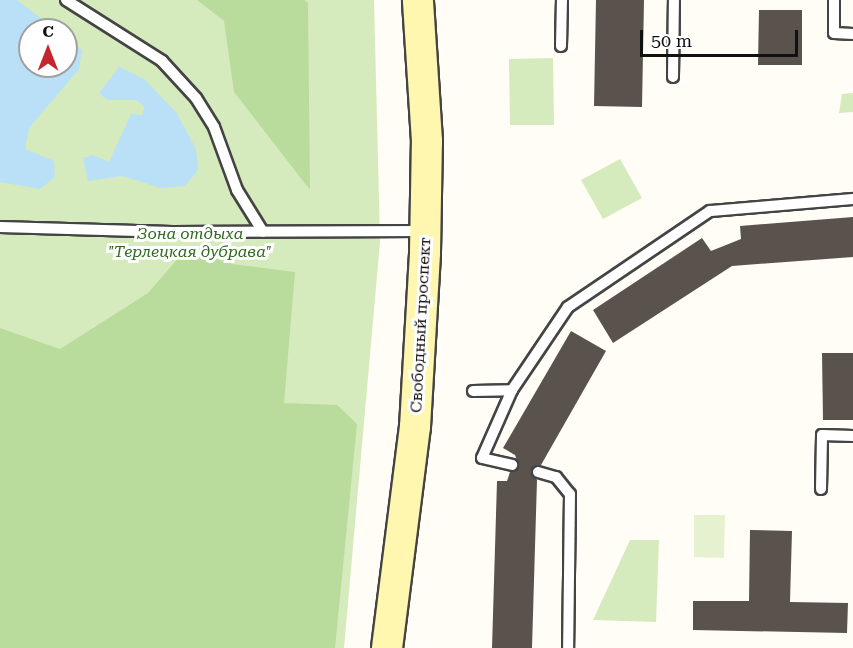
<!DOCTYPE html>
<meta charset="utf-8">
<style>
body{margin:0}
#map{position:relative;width:853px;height:648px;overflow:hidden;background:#fffdf5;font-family:"Roboto Serif",serif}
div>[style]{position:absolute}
.green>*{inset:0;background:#d5ebbd}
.forest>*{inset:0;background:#b9dc9c}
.pitch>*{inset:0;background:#e6f2cf}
.water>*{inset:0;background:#b9e0f7}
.building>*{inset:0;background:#5a524d}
.roads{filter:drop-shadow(2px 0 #444) drop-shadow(-2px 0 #444) drop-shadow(0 2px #444) drop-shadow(0 -2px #444)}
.lane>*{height:10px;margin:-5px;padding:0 5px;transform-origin:5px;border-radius:5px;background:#fff}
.secondary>*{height:30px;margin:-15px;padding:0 15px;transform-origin:15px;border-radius:15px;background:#fff6b0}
span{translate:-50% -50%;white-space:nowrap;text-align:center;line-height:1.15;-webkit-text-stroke:6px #fff;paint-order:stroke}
.park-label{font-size:16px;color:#2f6b1f;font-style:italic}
.street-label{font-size:16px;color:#111}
.north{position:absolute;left:18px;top:18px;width:60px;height:60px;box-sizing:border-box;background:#fff;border:2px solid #a0a0a0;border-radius:50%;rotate:0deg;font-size:16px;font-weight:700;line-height:24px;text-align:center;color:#111}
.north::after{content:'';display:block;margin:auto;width:21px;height:27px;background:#c4262e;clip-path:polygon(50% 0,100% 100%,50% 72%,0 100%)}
.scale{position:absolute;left:640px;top:30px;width:158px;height:27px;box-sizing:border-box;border:3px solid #111;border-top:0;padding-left:8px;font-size:18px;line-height:21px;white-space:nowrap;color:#111;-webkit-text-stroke:4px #fff;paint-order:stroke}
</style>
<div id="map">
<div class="green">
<div style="clip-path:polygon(evenodd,0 0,374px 0,380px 242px,344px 648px,0 648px,0 0,30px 30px,66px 30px,66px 66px,30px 66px,30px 30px)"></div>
<div style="clip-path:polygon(553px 58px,554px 125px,510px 125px,509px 59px)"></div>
<div style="clip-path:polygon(853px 93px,853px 112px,839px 113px,842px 94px)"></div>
<div style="clip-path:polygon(620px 159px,642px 198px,603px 219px,581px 180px)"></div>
<div style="clip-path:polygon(630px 540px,659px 540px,656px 622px,593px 620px)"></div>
</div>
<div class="forest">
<div style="clip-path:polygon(197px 0,304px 0,308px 3px,310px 190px,234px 92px,224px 21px)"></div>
<div style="clip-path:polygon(187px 248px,232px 264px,295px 272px,284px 403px,337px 405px,357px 424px,335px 648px,0 648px,0 328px,60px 349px,148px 293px)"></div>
</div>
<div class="pitch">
<div style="clip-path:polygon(694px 515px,725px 515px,724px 558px,694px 557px)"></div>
</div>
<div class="water">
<div style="clip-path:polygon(0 0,17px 0,56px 30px,30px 30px,30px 66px,66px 66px,66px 38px,82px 50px,79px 69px,29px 128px,25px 149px,54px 161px,55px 177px,40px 189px,0 182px)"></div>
<div style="clip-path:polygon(119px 67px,144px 79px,176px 112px,196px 149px,198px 170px,185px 186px,161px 188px,122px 176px,88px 181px,83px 158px,93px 155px,109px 162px,131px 114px,143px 115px,144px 106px,136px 100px,107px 100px,99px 93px)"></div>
</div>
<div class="building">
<div style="clip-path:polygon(596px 0,644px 0,642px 107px,594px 106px)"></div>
<div style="clip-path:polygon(759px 10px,802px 10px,802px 65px,758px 65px)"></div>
<div style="clip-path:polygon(853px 217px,853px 257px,732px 266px,613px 343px,593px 310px,702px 238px,711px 251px,741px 239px,740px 226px)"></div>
<div style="clip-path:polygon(571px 331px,606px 351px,541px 465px,531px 471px,537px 480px,532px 648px,492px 648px,497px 481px,507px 481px,510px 472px,519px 466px,515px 455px,503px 448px)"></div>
<div style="clip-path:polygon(822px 353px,853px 353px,853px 420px,823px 420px)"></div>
<div style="clip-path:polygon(750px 530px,792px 531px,790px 602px,848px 603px,847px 633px,693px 630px,693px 601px,749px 601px)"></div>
</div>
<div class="roads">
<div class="lane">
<div style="left:66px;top:0;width:114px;rotate:32.4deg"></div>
<div style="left:162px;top:61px;width:50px;rotate:47.4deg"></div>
<div style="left:196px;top:98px;width:34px;rotate:58deg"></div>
<div style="left:214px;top:127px;width:67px;rotate:69.9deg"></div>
<div style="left:237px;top:190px;width:49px;rotate:58.2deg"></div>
<div style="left:834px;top:0;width:33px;rotate:90deg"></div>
<div style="left:834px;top:33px;width:19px;rotate:3deg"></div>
<div style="left:561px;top:46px;width:46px;rotate:-88.8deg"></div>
<div style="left:673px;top:77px;width:77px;rotate:-89.3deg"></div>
<div style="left:0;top:227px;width:172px;rotate:1.7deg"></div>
<div style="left:172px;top:232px;width:251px;rotate:-0.2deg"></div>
<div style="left:512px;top:390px;width:74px;rotate:113.8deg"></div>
<div style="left:482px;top:458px;width:31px;rotate:13deg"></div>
<div style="left:473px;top:391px;width:39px;rotate:-1deg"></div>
<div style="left:512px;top:390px;width:100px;rotate:-56deg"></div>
<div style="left:568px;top:307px;width:171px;rotate:-34.1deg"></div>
<div style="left:710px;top:211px;width:144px;rotate:-4.8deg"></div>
<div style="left:538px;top:472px;width:19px;rotate:16deg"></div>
<div style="left:556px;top:477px;width:22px;rotate:51deg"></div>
<div style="left:570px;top:494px;width:154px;rotate:90.7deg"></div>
<div style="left:821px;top:489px;width:54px;rotate:-88.9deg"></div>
<div style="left:822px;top:435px;width:31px;rotate:2deg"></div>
</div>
<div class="secondary">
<div style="left:387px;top:648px;width:223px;rotate:-82.8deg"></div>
<div style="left:415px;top:427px;width:175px;rotate:-86.7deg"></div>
<div style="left:425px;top:252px;width:111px;rotate:-89deg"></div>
<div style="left:427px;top:141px;width:141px;rotate:-93.7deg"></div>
</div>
</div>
<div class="park-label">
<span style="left:190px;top:243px">Зона отдыха<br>"Терлецкая дубрава"</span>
</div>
<div class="street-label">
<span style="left:421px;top:325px;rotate:-87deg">Свободный проспект</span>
</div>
<div class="north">С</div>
<div class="scale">50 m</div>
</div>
